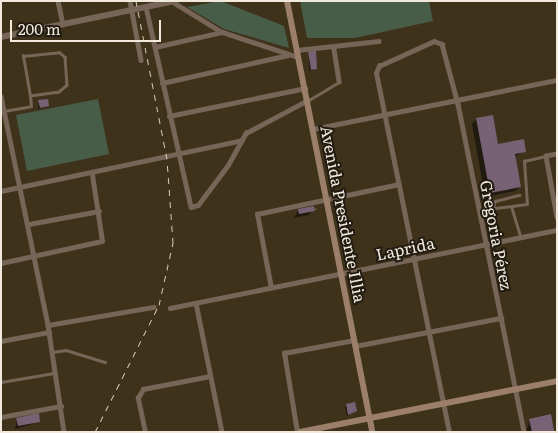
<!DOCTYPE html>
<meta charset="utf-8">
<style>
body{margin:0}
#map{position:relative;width:558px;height:433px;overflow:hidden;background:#3f321b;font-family:Literata,serif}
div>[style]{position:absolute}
.green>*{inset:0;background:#485d48}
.shadow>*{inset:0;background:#0007}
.building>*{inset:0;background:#766175}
.path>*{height:1px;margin-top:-0.5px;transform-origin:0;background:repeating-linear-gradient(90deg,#766a56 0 2.5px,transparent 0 5px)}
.service>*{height:2.5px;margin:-1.25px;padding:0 1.25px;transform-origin:1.25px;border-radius:1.25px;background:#776557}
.minor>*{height:4.5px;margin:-2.25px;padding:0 2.25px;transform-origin:2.25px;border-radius:2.25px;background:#776557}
.tertiary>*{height:5.5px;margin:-2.75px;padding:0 2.75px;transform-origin:2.75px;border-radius:2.75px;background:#776557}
.secondary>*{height:6px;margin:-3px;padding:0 3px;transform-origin:3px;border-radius:3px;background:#9c7f6a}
.rail>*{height:1px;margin-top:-0.5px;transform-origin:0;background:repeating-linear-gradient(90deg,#d5ccbd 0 6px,transparent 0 12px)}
span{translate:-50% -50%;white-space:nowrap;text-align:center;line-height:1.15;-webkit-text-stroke:4px #211b11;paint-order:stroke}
.street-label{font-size:16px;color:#f1e9db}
.frame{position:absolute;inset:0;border:2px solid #f1e9db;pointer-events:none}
.scale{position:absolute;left:10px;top:20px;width:151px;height:22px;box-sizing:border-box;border:2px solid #f1e9db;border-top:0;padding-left:6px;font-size:15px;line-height:18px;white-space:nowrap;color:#f1e9db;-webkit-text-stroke:4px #211b11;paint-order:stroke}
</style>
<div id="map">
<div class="green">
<div style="clip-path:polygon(221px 1px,284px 26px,289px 48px,224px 29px,187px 7px)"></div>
<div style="clip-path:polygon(300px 1px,429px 1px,433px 21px,355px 38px,307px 38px)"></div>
<div style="clip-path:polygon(98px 99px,109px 154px,27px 171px,16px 115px)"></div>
</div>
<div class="shadow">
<div style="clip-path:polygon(309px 52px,316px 68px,314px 70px,309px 71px)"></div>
<div style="clip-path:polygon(39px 102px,48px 106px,38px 109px)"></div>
<div style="clip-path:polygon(477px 119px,497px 145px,524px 151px,514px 157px,519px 187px,515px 191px,485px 197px,472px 124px)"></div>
<div style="clip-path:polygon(313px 208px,309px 215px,294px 218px,298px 211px)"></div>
<div style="clip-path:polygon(347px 405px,353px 412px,347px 416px,345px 407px)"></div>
<div style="clip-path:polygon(17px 419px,39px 422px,15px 429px)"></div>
<div style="clip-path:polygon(530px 420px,553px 430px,526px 432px)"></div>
</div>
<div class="building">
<div style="clip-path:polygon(316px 50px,317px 69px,311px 70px,308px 51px)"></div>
<div style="clip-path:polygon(48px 99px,49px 106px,40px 108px,38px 100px)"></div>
<div style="clip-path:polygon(493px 115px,498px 144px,524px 139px,526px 152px,515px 154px,521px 187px,490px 193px,476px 118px)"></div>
<div style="clip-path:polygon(314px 206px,315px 211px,299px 214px,298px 209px)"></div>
<div style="clip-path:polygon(355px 402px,357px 411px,348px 415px,346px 404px)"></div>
<div style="clip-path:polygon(39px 413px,40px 422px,18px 426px,16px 418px)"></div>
<div style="clip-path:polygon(551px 414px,554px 431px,532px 432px,529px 419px)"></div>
</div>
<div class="path">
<div style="left:315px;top:209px;width:6px;rotate:-18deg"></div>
</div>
<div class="service">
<div style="left:309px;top:100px;width:35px;rotate:-31deg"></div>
<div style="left:4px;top:111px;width:27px;rotate:-10deg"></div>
<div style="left:31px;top:106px;width:10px;rotate:-96deg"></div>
<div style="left:30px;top:96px;width:41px;rotate:-99.9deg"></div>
<div style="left:23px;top:56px;width:36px;rotate:-6deg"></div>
<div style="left:59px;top:52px;width:8px;rotate:40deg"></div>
<div style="left:65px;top:57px;width:28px;rotate:86deg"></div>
<div style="left:67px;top:85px;width:11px;rotate:139deg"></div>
<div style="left:59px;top:92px;width:29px;rotate:172deg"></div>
<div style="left:512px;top:208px;width:30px;rotate:73deg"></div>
<div style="left:479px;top:210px;width:48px;rotate:-7.1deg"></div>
<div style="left:527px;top:204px;width:43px;rotate:-94deg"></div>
<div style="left:524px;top:161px;width:23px;rotate:-13deg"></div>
<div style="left:492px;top:210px;width:9px;rotate:-72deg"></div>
<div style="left:495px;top:201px;width:25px;rotate:-14deg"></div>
<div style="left:52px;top:352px;width:14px;rotate:-8deg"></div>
<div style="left:66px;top:350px;width:41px;rotate:17.1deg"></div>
<div style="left:1px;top:382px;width:55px;rotate:-9.5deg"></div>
</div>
<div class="minor">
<div style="left:58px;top:1px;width:24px;rotate:78deg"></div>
<div style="left:130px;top:1px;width:60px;rotate:79.4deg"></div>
<div style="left:173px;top:2px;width:57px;rotate:31.5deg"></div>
<div style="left:222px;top:32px;width:80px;rotate:18.2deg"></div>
<div style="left:146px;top:7px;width:205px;rotate:77.3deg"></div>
<div style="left:191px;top:207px;width:7px;rotate:-16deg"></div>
<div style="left:198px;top:205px;width:50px;rotate:-53.1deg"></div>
<div style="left:228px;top:165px;width:37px;rotate:-61deg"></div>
<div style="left:246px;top:133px;width:70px;rotate:-28deg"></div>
<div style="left:155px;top:47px;width:69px;rotate:-12.6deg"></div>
<div style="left:334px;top:49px;width:33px;rotate:81deg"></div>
<div style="left:297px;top:50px;width:82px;rotate:-6.3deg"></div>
<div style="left:162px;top:83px;width:129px;rotate:-12.5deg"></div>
<div style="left:1px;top:96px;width:234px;rotate:78.4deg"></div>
<div style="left:48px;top:325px;width:108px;rotate:81.5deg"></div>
<div style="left:169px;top:116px;width:139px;rotate:-11.6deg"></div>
<div style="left:313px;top:129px;width:249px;rotate:-11.4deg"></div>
<div style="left:557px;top:154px;width:11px;rotate:170deg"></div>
<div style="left:546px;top:156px;width:62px;rotate:79.8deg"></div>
<div style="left:1px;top:191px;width:246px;rotate:-11.9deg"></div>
<div style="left:29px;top:224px;width:71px;rotate:-10.5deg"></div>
<div style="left:1px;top:263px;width:103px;rotate:-12.3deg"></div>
<div style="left:102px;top:241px;width:67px;rotate:-98.6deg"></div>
<div style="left:271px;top:288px;width:75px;rotate:-100.7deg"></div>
<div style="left:257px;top:214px;width:145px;rotate:-11.9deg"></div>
<div style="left:196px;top:303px;width:132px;rotate:78.6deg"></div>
<div style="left:170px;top:308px;width:395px;rotate:-11.4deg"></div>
<div style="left:48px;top:325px;width:107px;rotate:-9.7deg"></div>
<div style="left:1px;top:341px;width:49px;rotate:-10.6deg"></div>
<div style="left:355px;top:346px;width:149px;rotate:-10.9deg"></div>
<div style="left:1px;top:417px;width:61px;rotate:-10.4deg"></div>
<div style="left:145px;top:432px;width:35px;rotate:-102deg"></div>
<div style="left:138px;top:398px;width:10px;rotate:-61deg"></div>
<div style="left:143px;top:389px;width:68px;rotate:-11deg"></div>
<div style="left:297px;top:432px;width:80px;rotate:-99.3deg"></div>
<div style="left:284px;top:353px;width:71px;rotate:-10.5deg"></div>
<div style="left:449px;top:432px;width:366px;rotate:-101.5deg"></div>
<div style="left:376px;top:73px;width:8px;rotate:-67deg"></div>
<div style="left:379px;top:66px;width:60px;rotate:-24.4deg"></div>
<div style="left:434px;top:41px;width:9px;rotate:21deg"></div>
<div style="left:442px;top:44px;width:62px;rotate:75.1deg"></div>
<div style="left:458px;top:104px;width:335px;rotate:78.6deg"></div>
</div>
<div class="tertiary">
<div style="left:1px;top:37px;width:178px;rotate:-11.7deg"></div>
</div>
<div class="secondary">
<div style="left:287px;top:1px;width:439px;rotate:78.8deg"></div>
<div style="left:300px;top:432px;width:262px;rotate:-11.2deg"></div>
</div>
<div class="rail">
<div style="left:95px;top:432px;width:142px;rotate:-63.3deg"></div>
<div style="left:159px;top:305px;width:64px;rotate:-77.3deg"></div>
<div style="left:173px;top:243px;width:84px;rotate:-94.1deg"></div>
<div style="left:167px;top:159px;width:161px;rotate:-101.1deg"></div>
</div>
<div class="street-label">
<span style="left:344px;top:214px;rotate:79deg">Avenida Presidente Illia</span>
<span style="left:497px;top:235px;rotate:79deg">Gregoria Pérez</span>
<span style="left:405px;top:248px;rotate:-12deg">Laprida</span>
</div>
<div class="frame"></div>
<div class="scale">200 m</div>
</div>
